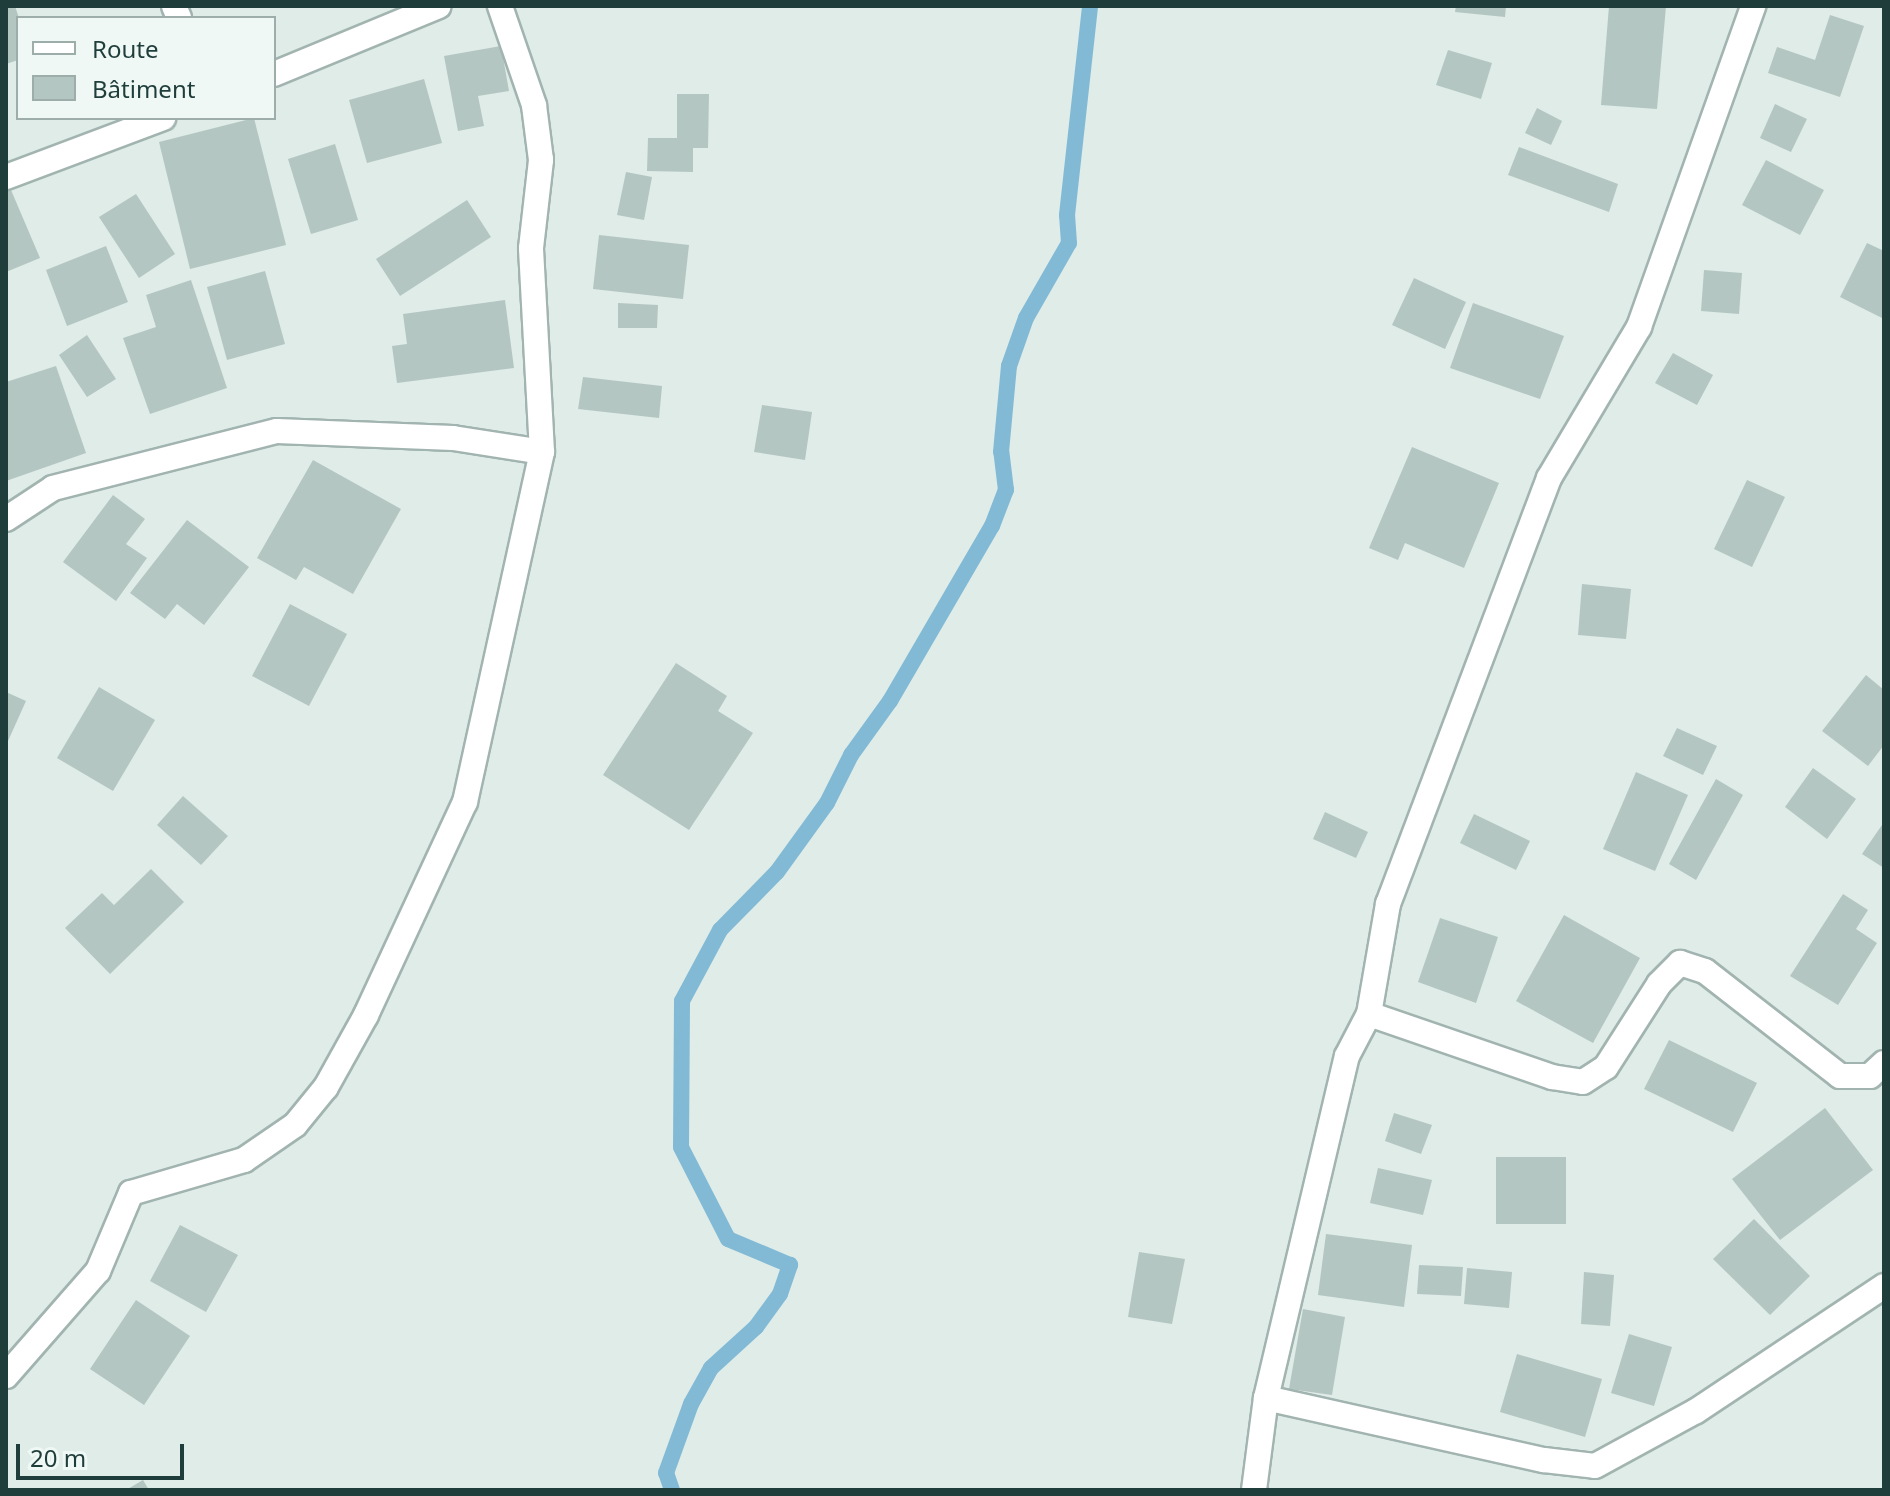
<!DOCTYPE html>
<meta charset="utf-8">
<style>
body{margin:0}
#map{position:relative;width:1890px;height:1496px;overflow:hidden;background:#dfece8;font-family:"Noto Sans",sans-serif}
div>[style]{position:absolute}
.stream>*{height:16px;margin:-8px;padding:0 8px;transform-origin:8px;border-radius:8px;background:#82bad6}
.building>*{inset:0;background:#b4c6c2}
.roads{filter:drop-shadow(2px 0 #a2b4b0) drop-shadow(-2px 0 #a2b4b0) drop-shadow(0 2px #a2b4b0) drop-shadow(0 -2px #a2b4b0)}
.minor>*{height:24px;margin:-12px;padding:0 12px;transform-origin:12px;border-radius:12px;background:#fff}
span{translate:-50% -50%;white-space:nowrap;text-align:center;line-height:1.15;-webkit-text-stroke:6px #eff8f5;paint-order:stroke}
.frame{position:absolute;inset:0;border:8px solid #1f3d3a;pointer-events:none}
.legend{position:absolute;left:16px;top:16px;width:260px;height:104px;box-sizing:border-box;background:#eff8f5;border:2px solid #9cadaa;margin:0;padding:10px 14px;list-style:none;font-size:24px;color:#1f3d3a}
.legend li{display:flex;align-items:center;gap:16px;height:40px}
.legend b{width:40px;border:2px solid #9cadaa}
.scale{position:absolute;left:16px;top:1444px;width:168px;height:36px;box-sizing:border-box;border:4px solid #1f3d3a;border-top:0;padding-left:10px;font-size:24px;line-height:28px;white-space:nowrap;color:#1f3d3a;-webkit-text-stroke:6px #eff8f5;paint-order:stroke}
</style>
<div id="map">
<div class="stream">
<div style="left:672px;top:1490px;width:18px;rotate:-109deg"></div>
<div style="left:666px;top:1473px;width:73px;rotate:-70.1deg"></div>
<div style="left:691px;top:1404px;width:41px;rotate:-60.9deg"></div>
<div style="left:711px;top:1368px;width:61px;rotate:-42.3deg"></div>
<div style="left:756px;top:1327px;width:41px;rotate:-54deg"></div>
<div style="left:780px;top:1294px;width:31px;rotate:-71deg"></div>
<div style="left:790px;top:1265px;width:67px;rotate:-157.2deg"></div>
<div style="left:728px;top:1239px;width:103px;rotate:-117.1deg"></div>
<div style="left:681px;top:1147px;width:146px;rotate:-89.6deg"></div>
<div style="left:682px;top:1001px;width:81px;rotate:-61.8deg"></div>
<div style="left:720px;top:930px;width:81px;rotate:-45.5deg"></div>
<div style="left:777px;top:872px;width:85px;rotate:-54.1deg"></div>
<div style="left:827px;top:803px;width:54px;rotate:-63.4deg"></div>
<div style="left:851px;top:755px;width:67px;rotate:-54.2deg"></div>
<div style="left:890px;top:701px;width:203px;rotate:-59.8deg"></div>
<div style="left:992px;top:526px;width:39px;rotate:-69deg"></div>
<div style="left:1006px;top:490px;width:38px;rotate:-97deg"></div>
<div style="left:1001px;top:452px;width:86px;rotate:-84.7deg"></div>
<div style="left:1009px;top:366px;width:51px;rotate:-70.5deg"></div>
<div style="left:1026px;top:318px;width:86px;rotate:-60.2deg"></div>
<div style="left:1069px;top:243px;width:28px;rotate:-94deg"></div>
<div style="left:1067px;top:215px;width:210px;rotate:-83.7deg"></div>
</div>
<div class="building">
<div style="clip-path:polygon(6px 6px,15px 6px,19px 18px,18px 60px,6px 64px)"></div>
<div style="clip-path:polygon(1456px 6px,1506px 6px,1505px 17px,1455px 12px)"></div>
<div style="clip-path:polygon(1609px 6px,1666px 6px,1657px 109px,1601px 105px)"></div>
<div style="clip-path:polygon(1830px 15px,1864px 26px,1840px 97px,1768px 73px,1777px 47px,1815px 60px)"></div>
<div style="clip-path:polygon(501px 46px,509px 91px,478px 96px,484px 126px,458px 131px,444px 56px)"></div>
<div style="clip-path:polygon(1448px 50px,1492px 63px,1481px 99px,1436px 85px)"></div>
<div style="clip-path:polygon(424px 79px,442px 143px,367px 163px,349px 100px)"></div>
<div style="clip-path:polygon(677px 94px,709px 94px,708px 148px,693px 148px,693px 172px,647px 171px,648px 138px,677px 138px)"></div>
<div style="clip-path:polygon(1775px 104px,1807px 119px,1791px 152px,1760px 138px)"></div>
<div style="clip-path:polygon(1537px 108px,1562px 121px,1551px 145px,1525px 133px)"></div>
<div style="clip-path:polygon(254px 118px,286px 245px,190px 269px,159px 142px)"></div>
<div style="clip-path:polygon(335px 144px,358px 220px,311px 234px,288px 159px)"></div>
<div style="clip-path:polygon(1519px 147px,1618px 184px,1609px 212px,1508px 175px)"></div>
<div style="clip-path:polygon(1766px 160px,1824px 190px,1800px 235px,1742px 205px)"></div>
<div style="clip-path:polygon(626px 172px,652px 177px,644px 220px,617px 215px)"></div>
<div style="clip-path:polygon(11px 190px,40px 258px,6px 272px,6px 191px)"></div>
<div style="clip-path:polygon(136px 194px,175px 254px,139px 278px,99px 217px)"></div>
<div style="clip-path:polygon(467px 200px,491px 237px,400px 296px,376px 259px)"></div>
<div style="clip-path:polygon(599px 235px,689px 245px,683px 299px,593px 289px)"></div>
<div style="clip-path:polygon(1867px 243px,1884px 251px,1884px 319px,1840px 297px)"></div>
<div style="clip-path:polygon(106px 246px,128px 302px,67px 326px,46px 270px)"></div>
<div style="clip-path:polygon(1704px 270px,1742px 273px,1739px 314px,1701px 311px)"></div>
<div style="clip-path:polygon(265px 271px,285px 344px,227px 360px,207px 287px)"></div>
<div style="clip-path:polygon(1414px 278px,1466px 302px,1445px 349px,1392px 325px)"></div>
<div style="clip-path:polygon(191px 280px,227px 388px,150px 414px,123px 338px,156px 327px,146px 295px)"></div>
<div style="clip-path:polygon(505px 300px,514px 368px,397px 383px,392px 346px,407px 344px,403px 314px)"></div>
<div style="clip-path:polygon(618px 303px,658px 305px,657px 328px,618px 328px)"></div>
<div style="clip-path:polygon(1473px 303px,1564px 336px,1540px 399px,1450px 368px)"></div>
<div style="clip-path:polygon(87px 335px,116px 379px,87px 397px,59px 355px)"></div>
<div style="clip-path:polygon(1673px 353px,1713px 375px,1697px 405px,1655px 383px)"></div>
<div style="clip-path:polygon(56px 366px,86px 453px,6px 481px,6px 382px)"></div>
<div style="clip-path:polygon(583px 377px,662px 386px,659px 418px,578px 409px)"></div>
<div style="clip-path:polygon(762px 405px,812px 412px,805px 460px,754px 452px)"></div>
<div style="clip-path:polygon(1412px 447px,1499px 483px,1464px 568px,1405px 543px,1398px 560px,1369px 548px)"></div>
<div style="clip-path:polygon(313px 460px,401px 509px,353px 594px,304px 567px,296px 580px,257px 558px)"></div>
<div style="clip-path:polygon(1747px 480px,1785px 497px,1752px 567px,1714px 549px)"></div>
<div style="clip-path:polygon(113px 495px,145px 519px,126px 544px,147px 558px,116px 601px,63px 562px)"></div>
<div style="clip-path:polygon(187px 520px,249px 567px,204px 625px,177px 604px,165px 619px,130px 593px)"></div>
<div style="clip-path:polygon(1582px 584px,1631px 589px,1626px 639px,1578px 635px)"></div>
<div style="clip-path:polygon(290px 604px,347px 634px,309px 706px,252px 676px)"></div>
<div style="clip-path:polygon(676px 663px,727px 696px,718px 711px,753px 733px,689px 830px,603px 775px)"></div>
<div style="clip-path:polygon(1866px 675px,1884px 690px,1884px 745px,1868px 766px,1822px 731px)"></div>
<div style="clip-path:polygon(99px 687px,155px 720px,113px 791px,57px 758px)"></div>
<div style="clip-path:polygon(6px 692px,26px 701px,8px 741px,6px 740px)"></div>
<div style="clip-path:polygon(1677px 728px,1717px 746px,1703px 775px,1663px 756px)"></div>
<div style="clip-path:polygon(1813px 768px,1856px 799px,1827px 839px,1785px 807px)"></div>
<div style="clip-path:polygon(1636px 772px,1688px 795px,1655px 871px,1603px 849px)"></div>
<div style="clip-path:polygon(1716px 779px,1743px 795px,1696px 880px,1669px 864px)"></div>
<div style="clip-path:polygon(183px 796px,228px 836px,201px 865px,157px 825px)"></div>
<div style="clip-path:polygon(1325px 812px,1368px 832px,1356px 858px,1313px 839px)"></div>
<div style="clip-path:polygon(1474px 814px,1530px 841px,1516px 870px,1460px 843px)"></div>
<div style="clip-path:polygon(1884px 822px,1884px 868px,1862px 854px)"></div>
<div style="clip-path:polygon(151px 869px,184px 902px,110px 974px,65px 928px,102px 893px,114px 905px)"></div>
<div style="clip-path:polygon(1843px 894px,1868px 910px,1856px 929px,1877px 943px,1838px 1005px,1790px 976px)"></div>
<div style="clip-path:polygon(1564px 915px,1640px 958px,1593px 1043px,1516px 1001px)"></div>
<div style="clip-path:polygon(1440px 918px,1498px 937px,1476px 1003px,1418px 982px)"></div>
<div style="clip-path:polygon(1669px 1040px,1757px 1083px,1733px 1132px,1644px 1089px)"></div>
<div style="clip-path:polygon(1825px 1108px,1873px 1170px,1780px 1240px,1732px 1179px)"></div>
<div style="clip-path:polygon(1394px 1113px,1432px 1125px,1421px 1154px,1385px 1141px)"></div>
<div style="clip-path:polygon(1496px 1157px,1566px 1157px,1566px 1224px,1496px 1224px)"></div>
<div style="clip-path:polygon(1378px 1168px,1432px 1180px,1423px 1215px,1370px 1203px)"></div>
<div style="clip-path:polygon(1754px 1219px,1810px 1276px,1770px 1315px,1713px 1259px)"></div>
<div style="clip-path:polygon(180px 1225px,238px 1255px,206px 1312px,150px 1281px)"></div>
<div style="clip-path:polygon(1326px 1234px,1412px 1245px,1404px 1307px,1318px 1295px)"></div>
<div style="clip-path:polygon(1139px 1252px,1185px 1259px,1172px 1324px,1128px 1317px)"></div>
<div style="clip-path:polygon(1419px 1265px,1463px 1267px,1461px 1296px,1417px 1294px)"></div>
<div style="clip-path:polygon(1467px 1268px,1512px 1272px,1509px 1308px,1464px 1304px)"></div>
<div style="clip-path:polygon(1584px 1272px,1614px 1275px,1610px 1326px,1581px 1324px)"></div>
<div style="clip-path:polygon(136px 1300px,190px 1336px,144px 1405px,90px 1369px)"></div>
<div style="clip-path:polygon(1303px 1309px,1345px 1317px,1332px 1395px,1289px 1389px)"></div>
<div style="clip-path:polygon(1629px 1334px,1672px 1347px,1654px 1406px,1611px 1393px)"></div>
<div style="clip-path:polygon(1517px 1354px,1602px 1379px,1585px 1437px,1500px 1412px)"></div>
<div style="clip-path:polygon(143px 1480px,149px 1490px,126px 1490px)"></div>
</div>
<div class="roads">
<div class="minor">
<div style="left:174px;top:6px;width:13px;rotate:67deg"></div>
<div style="left:274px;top:74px;width:178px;rotate:-22.4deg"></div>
<div style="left:6px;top:177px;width:168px;rotate:-20.6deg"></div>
<div style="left:6px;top:519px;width:56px;rotate:-33.4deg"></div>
<div style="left:53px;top:488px;width:231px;rotate:-14.3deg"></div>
<div style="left:277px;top:431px;width:176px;rotate:2.3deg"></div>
<div style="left:453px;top:438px;width:90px;rotate:8.9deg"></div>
<div style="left:1369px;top:1014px;width:194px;rotate:19deg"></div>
<div style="left:1552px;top:1077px;width:31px;rotate:9deg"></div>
<div style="left:1583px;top:1082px;width:27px;rotate:-33deg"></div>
<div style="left:1606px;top:1067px;width:98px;rotate:-57.4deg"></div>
<div style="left:1659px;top:984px;width:30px;rotate:-45deg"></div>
<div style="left:1680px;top:963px;width:26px;rotate:18deg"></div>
<div style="left:1705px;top:971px;width:171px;rotate:37.9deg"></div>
<div style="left:1840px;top:1076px;width:30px"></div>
<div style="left:1870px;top:1076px;width:19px;rotate:-43deg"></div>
<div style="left:6px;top:1376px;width:140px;rotate:-48.8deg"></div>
<div style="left:98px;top:1271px;width:85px;rotate:-67.1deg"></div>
<div style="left:131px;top:1193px;width:118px;rotate:-16.3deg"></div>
<div style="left:244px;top:1160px;width:62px;rotate:-34.5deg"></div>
<div style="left:295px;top:1125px;width:49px;rotate:-50.8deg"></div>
<div style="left:326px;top:1087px;width:82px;rotate:-60.9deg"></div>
<div style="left:366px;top:1015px;width:235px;rotate:-65.1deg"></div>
<div style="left:465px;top:802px;width:358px;rotate:-77.6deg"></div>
<div style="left:542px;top:452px;width:204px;rotate:-93.1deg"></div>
<div style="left:531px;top:248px;width:89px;rotate:-83.5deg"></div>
<div style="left:541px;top:160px;width:55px;rotate:-97.3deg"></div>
<div style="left:534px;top:105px;width:105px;rotate:-109deg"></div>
<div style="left:1266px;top:1398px;width:285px;rotate:12.6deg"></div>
<div style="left:1544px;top:1460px;width:51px;rotate:6.7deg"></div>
<div style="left:1595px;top:1466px;width:115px;rotate:-28.6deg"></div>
<div style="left:1696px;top:1411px;width:226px;rotate:-33.6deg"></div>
<div style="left:1254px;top:1490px;width:93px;rotate:-82.6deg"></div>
<div style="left:1266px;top:1398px;width:351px;rotate:-76.7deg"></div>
<div style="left:1347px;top:1056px;width:47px;rotate:-62.4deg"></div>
<div style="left:1369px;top:1014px;width:112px;rotate:-80.2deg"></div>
<div style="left:1388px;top:904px;width:455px;rotate:-69.3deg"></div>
<div style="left:1549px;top:478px;width:176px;rotate:-59.2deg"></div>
<div style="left:1639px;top:327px;width:341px;rotate:-70.4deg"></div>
</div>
</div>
<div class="frame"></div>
<ul class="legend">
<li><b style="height:10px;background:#fff"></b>Route</li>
<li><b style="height:22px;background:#b4c6c2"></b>Bâtiment</li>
</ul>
<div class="scale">20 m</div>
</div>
